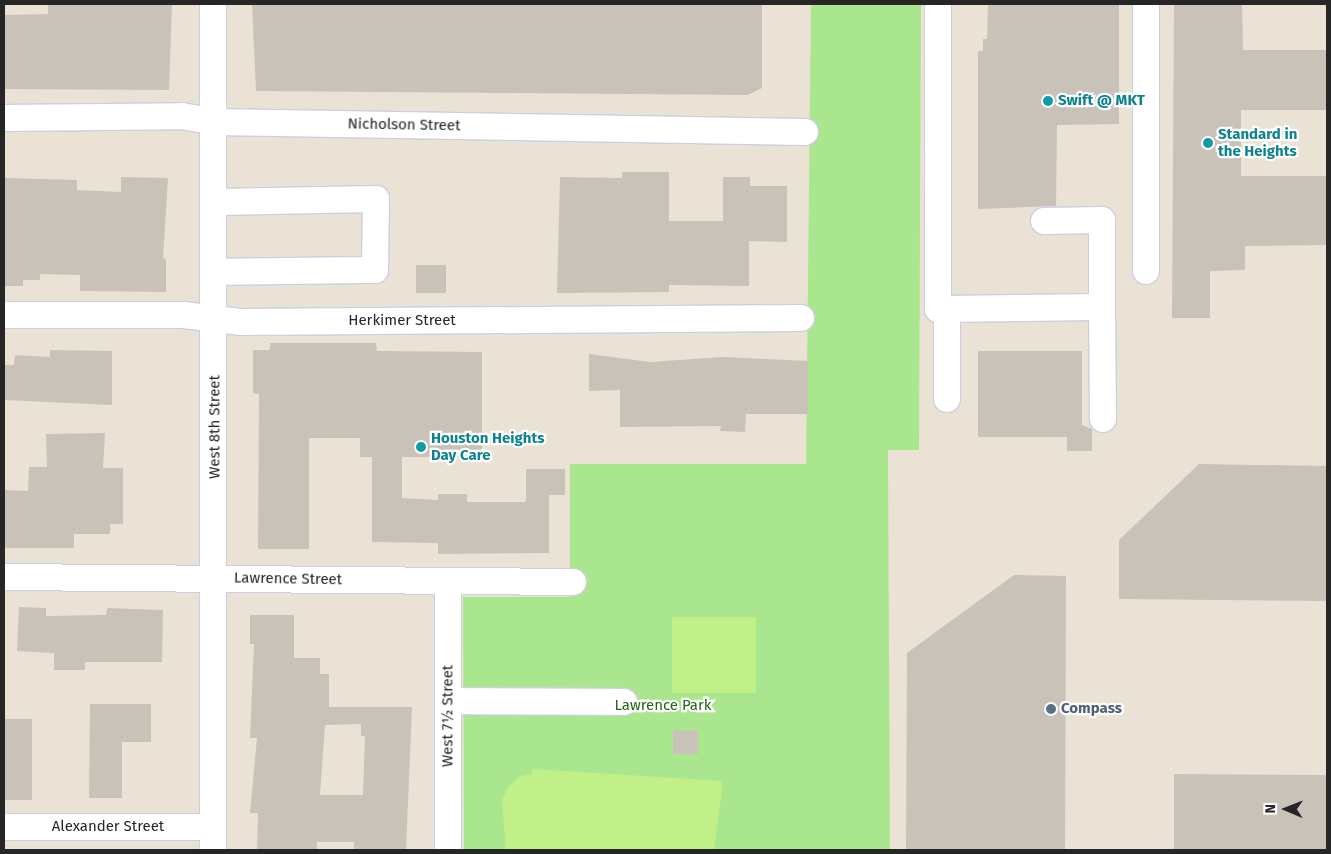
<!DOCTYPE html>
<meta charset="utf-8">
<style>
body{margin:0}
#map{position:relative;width:1331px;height:854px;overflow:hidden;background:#ebe2d6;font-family:"Fira Sans",sans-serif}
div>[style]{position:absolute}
.green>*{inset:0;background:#aae68d}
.pitch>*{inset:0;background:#c1ef88}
.building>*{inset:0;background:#c9c2b9}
.roads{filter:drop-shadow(1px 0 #cbcfe1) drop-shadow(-1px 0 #cbcfe1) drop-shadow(0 1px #cbcfe1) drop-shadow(0 -1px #cbcfe1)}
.minor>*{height:26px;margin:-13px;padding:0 13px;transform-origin:13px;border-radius:13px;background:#fff}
.dots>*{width:14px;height:14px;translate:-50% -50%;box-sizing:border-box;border:2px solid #fff;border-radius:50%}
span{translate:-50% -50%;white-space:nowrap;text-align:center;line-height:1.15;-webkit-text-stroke:4.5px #fff;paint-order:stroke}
.culture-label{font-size:15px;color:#0d838f;font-weight:700}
.left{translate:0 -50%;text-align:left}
.street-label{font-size:15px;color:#262626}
.park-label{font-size:15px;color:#236614}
.service-label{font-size:15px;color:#4e5e75;font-weight:700}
.frame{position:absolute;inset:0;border:5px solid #262626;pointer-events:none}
.north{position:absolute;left:1261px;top:784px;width:50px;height:50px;-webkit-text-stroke:4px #fff;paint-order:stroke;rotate:271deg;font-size:14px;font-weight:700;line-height:20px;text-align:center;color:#262626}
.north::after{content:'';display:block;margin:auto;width:18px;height:22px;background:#262626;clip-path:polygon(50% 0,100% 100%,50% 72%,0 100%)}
</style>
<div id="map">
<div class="green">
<div style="clip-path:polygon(811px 4px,921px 4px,919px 450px,888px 450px,890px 850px,464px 850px,463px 597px,570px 597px,570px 464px,806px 464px)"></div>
</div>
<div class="pitch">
<div style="clip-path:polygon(672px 617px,756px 617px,756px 693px,672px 693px)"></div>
<div style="clip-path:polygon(532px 769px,723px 781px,714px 850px,506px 850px,502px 800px,508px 787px,520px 776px,532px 774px)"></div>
</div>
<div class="building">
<div style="clip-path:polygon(48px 4px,172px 4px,169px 90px,4px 89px,4px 15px,48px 14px)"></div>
<div style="clip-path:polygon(252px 4px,762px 4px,762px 88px,748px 95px,256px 91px)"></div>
<div style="clip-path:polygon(988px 4px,1119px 4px,1119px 124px,1057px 125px,1056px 206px,978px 209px,978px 51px,983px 51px,983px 39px,987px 39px)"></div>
<div style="clip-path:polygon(1174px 4px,1242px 4px,1243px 50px,1327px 50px,1327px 110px,1241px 110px,1241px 176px,1327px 176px,1327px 245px,1245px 246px,1245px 270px,1210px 271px,1210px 318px,1172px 318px)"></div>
<div style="clip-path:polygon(622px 172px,669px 172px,669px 221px,723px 221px,723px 177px,750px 177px,750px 186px,787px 186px,787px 242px,749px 241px,749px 286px,669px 285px,669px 292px,557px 293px,560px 177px,622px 178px)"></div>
<div style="clip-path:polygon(121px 177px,168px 178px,163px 258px,166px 259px,166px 292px,80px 291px,80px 275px,40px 274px,40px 280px,23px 280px,23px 286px,4px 286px,4px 178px,77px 180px,77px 190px,121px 192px)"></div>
<div style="clip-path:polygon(416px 265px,446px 265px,446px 293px,416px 293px)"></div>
<div style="clip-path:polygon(270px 343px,376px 343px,377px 351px,482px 352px,482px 457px,402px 457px,402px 498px,438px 500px,438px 494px,467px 494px,467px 502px,526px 502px,526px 469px,565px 469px,565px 495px,549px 495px,549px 553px,438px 554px,438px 543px,372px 542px,372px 457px,360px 457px,360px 438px,309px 438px,309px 549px,258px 549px,259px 394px,253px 393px,253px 350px,270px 350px)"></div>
<div style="clip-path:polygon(50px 350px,112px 351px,112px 405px,4px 400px,4px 365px,14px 365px,15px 355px,50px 357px)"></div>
<div style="clip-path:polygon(978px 351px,1082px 351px,1082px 425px,1092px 429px,1092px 451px,1067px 451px,1067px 437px,978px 437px)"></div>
<div style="clip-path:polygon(589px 354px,650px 362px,723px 357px,808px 361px,808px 414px,746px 414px,745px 432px,720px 431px,721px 426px,620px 427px,620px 390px,589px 391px)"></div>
<div style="clip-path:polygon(105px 433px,103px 468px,123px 468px,123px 524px,110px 524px,110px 534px,74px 534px,74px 548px,4px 548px,4px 490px,28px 491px,29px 467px,47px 467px,46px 434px)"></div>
<div style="clip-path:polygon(1199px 464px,1327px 466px,1327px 601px,1119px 599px,1119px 540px)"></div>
<div style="clip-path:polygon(1014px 575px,1066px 576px,1065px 850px,906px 850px,907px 653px)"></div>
<div style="clip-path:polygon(19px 607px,46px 608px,46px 616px,106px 615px,107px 608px,163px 610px,162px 662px,85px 662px,85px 670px,54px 670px,54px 653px,17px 651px)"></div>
<div style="clip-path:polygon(evenodd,250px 615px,294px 615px,294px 658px,320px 658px,320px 674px,329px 674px,329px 707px,412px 707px,406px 850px,354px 850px,354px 842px,317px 842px,317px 850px,257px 850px,258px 813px,250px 813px,257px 738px,250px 738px,254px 644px,250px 644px,250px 615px,361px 724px,361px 736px,365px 736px,363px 795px,320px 795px,325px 725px,361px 724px)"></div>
<div style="clip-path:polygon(90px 704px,151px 704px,151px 742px,122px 742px,122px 798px,89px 798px)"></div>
<div style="clip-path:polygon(4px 719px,32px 719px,32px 800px,4px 800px)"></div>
<div style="clip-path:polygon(673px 730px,698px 730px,698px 754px,673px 754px)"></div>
<div style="clip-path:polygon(1174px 774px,1327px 775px,1327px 850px,1174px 850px)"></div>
</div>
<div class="roads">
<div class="minor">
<div style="left:938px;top:4px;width:305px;rotate:90deg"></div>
<div style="left:938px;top:309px;width:164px;rotate:-0.7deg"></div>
<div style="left:1102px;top:307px;width:112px;rotate:89.5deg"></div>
<div style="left:4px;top:118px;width:178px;rotate:-0.6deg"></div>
<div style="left:182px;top:116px;width:35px;rotate:10deg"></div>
<div style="left:216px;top:122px;width:589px;rotate:0.97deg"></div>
<div style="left:215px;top:202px;width:161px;rotate:-1.1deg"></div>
<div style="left:376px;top:199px;width:71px;rotate:90.8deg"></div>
<div style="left:375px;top:270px;width:159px;rotate:179.3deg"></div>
<div style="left:1044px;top:221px;width:58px;rotate:-1deg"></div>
<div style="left:1102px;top:220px;width:87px;rotate:90deg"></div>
<div style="left:1146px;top:271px;width:267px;rotate:-90deg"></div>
<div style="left:4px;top:315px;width:180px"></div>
<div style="left:184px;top:315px;width:56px;rotate:7.1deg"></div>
<div style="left:240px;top:322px;width:561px;rotate:-0.41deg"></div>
<div style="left:947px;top:399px;width:90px;rotate:-90deg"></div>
<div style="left:4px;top:577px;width:569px;rotate:0.5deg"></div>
<div style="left:448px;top:581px;width:269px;rotate:90deg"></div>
<div style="left:448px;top:701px;width:176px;rotate:0.3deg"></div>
<div style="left:4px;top:827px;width:209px"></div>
<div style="left:213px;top:850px;width:846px;rotate:-90deg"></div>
</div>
</div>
<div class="dots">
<div style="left:1048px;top:101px;background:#0f9aa8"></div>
<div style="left:1208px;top:143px;background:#0f9aa8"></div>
<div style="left:421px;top:447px;background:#0f9aa8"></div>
<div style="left:1051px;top:709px;background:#5c6f8a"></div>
</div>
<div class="culture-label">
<span class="left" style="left:1058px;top:101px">Swift @ MKT</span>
<span class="left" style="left:1218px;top:143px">Standard in<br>the Heights</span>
<span class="left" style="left:431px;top:447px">Houston Heights<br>Day Care</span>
</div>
<div class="street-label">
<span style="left:404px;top:125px;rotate:1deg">Nicholson Street</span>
<span style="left:402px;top:321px">Herkimer Street</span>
<span style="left:215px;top:427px;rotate:-90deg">West 8th Street</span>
<span style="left:288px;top:579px;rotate:1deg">Lawrence Street</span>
<span style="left:448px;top:716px;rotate:-90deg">West 7½ Street</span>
<span style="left:108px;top:827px">Alexander Street</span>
</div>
<div class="park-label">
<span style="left:663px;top:706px">Lawrence Park</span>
</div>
<div class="service-label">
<span class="left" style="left:1061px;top:709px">Compass</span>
</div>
<div class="frame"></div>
<div class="north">N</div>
</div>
